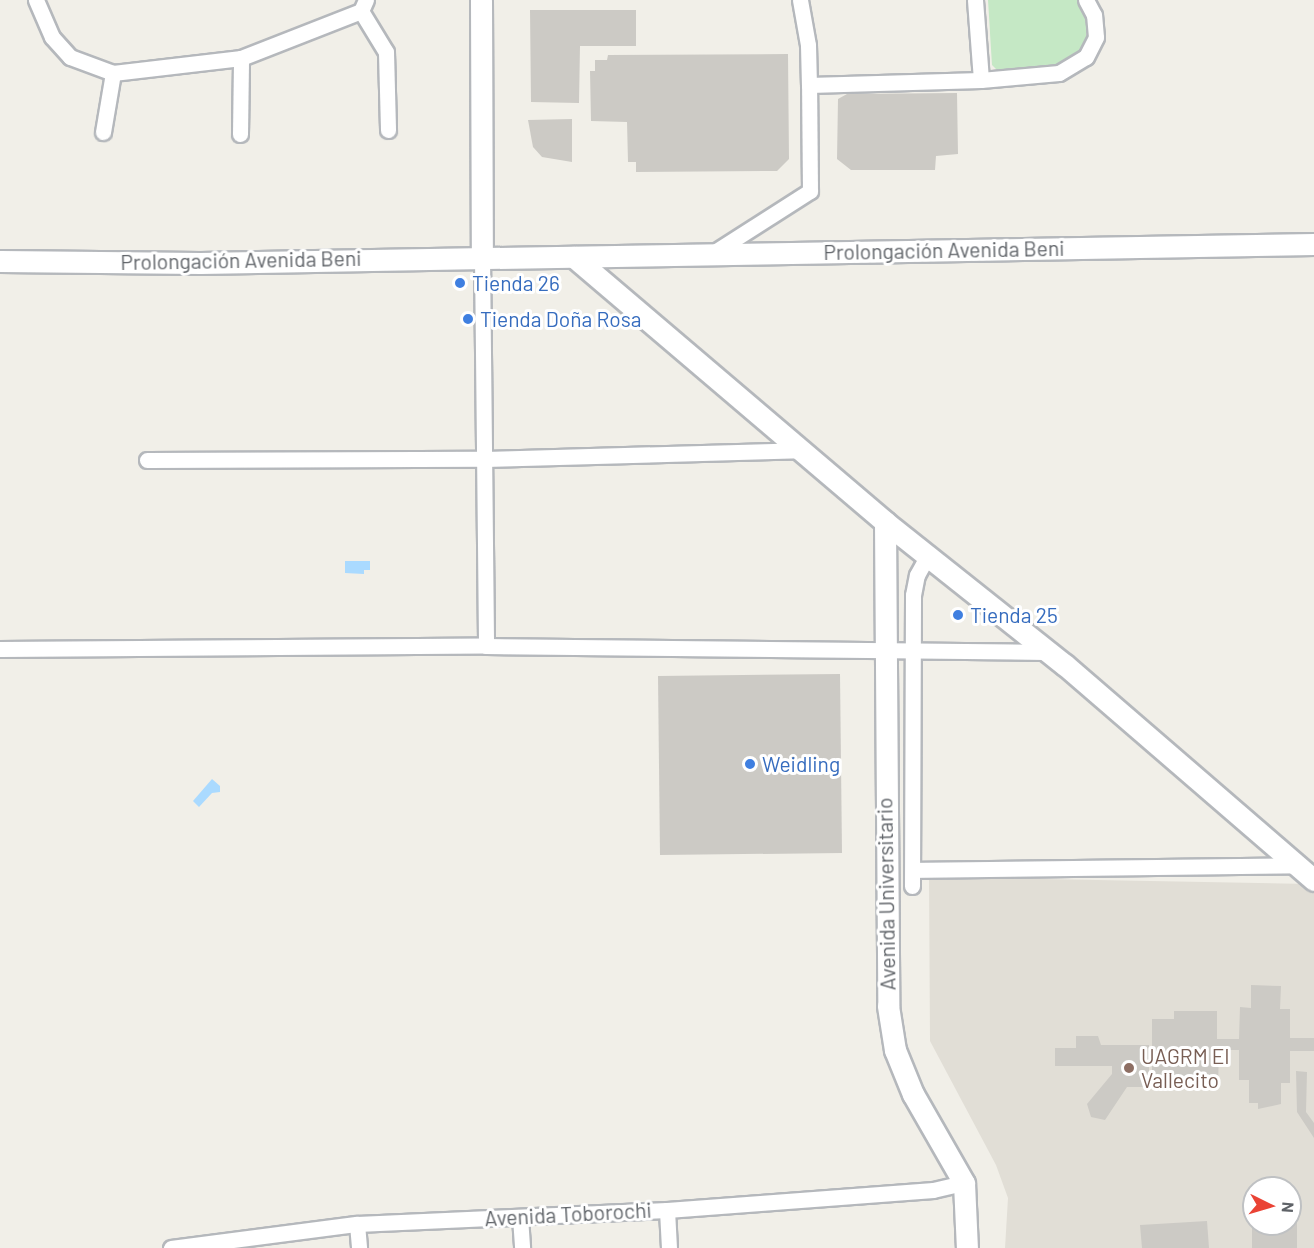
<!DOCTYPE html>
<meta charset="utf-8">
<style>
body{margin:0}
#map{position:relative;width:1314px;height:1248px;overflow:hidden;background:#f1efe8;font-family:Barlow,sans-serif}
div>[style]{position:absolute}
.education>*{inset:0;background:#e1ded6}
.green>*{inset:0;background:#c5e8c5}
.water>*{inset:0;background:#aadaff}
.building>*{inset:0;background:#cccac5}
.roads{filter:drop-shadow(2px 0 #b5b8bc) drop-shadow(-2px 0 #b5b8bc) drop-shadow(0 2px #b5b8bc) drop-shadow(0 -2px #b5b8bc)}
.street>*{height:15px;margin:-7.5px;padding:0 7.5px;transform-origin:7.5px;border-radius:7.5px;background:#fff}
.secondary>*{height:21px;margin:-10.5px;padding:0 10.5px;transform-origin:10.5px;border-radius:10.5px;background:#fff}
.dots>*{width:16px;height:16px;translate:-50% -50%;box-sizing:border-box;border:3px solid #fff;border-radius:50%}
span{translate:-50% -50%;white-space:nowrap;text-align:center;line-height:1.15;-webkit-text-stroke:6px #fff;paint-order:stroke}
.street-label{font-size:21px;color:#5f6368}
.shop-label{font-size:21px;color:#366cbe}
.left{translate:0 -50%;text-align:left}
.education-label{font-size:21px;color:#785e54}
.north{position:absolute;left:1242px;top:1176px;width:60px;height:60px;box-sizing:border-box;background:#fff;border:2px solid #bfc1c3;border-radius:50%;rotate:95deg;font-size:16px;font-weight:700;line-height:24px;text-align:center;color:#5f6368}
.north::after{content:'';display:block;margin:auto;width:21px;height:27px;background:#ea4335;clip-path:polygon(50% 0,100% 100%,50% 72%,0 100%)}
</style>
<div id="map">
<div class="education">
<div style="clip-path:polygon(evenodd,929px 877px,1308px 884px,1314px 889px,1314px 1248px,1005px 1248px,1008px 1198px,996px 1165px,930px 1041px,929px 877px,1254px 1188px,1290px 1188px,1290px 1224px,1254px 1224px,1254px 1188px)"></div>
</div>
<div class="green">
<div style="clip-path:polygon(988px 0,1079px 0,1087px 12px,1086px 46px,1066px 64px,998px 71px,992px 65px)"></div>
</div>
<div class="water">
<div style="clip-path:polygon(345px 561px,370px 561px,370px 570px,364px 570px,364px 574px,345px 573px)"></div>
<div style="clip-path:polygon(212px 779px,220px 786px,220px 792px,212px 793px,199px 807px,193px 801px)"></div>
</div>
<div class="building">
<div style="clip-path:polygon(530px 10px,636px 10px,636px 46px,580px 46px,579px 103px,531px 102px)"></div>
<div style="clip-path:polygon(788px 54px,789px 159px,777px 171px,636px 172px,636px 162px,628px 162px,627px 122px,591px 121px,590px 71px,595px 71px,595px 60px,607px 60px,608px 55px)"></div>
<div style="clip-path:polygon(957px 93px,958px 154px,936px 156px,935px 170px,851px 170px,837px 159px,838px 99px,847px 94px)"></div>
<div style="clip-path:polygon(572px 119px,572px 162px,542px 157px,533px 147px,528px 120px)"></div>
<div style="clip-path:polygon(840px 674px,842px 853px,660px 855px,658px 676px)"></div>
<div style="clip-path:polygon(1251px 985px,1281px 986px,1280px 1009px,1290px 1009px,1290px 1038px,1314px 1038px,1314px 1051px,1290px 1051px,1290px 1083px,1281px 1083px,1281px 1104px,1258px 1109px,1258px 1103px,1249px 1103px,1249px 1080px,1239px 1080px,1239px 1050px,1219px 1050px,1218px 1086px,1209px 1086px,1209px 1081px,1186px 1080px,1186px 1088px,1174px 1088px,1174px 1079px,1152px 1078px,1152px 1019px,1174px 1019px,1174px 1011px,1217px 1011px,1217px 1039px,1239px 1039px,1240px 1007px,1251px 1008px)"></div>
<div style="clip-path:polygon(1076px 1036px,1098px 1036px,1101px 1045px,1149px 1045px,1149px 1087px,1127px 1087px,1105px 1120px,1091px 1117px,1087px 1104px,1112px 1074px,1112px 1066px,1055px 1066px,1055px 1048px,1076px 1048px)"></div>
<div style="clip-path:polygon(1296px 1071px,1307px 1072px,1306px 1112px,1314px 1123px,1314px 1138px,1297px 1112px)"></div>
<div style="clip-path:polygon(1290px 1195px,1297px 1195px,1297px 1248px,1252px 1248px,1252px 1224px,1290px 1224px)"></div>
<div style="clip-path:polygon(1207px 1221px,1209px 1248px,1142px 1248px,1140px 1225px)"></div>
</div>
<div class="roads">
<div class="street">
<div style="left:36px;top:0;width:40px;rotate:66.6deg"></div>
<div style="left:52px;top:37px;width:27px;rotate:48deg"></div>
<div style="left:70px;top:57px;width:46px;rotate:20.4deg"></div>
<div style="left:113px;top:73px;width:129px;rotate:-6.7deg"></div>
<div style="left:241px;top:58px;width:129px;rotate:-21.4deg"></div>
<div style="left:361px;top:11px;width:12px;rotate:-66deg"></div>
<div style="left:800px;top:0;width:46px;rotate:79.9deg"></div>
<div style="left:808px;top:45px;width:40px;rotate:88.6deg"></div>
<div style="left:809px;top:85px;width:172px;rotate:-1.7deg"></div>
<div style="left:981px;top:80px;width:78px;rotate:-5.1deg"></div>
<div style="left:1059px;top:73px;width:31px;rotate:-31deg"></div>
<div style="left:1086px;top:57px;width:22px;rotate:-63deg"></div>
<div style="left:1096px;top:37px;width:22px;rotate:-95deg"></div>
<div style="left:1094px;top:15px;width:17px;rotate:-118deg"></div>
<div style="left:975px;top:0;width:80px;rotate:85.7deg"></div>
<div style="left:361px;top:11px;width:48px;rotate:58.6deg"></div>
<div style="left:386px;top:52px;width:78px;rotate:88.5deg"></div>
<div style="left:103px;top:132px;width:60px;rotate:-80.4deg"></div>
<div style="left:240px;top:134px;width:76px;rotate:-89.2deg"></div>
<div style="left:713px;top:253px;width:115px;rotate:-32.6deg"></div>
<div style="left:810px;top:191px;width:106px;rotate:-90.5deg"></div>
<div style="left:482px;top:257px;width:389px;rotate:89.4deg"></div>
<div style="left:147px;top:460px;width:338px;rotate:-0.2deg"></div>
<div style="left:485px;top:459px;width:315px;rotate:-1.6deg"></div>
<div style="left:0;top:649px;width:486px;rotate:-0.4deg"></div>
<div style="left:486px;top:646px;width:559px;rotate:0.61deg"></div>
<div style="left:913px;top:870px;width:382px;rotate:-0.7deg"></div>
<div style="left:912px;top:886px;width:291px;rotate:-89.8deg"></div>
<div style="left:913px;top:595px;width:20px;rotate:-79deg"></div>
<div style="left:917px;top:575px;width:23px;rotate:-61deg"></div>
<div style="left:667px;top:1210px;width:38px;rotate:87deg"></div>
<div style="left:520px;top:1217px;width:31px;rotate:86deg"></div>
<div style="left:357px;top:1224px;width:24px;rotate:85deg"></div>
<div style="left:171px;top:1248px;width:188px;rotate:-7.4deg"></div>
<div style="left:357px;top:1224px;width:310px;rotate:-2.6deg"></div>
<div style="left:667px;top:1210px;width:267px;rotate:-4.3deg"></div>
<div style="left:933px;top:1190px;width:32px;rotate:-13deg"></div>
</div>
<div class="secondary">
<div style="left:481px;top:0;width:257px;rotate:89.8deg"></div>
<div style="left:574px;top:257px;width:409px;rotate:40.4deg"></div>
<div style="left:885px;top:522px;width:230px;rotate:38.5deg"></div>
<div style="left:1065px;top:665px;width:329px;rotate:40.8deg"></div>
<div style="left:0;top:261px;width:200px;rotate:0.6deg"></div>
<div style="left:200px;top:263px;width:1114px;rotate:-0.98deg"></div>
<div style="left:885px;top:522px;width:484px;rotate:89.6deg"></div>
<div style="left:888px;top:1006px;width:45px;rotate:81deg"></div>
<div style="left:895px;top:1050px;width:48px;rotate:67.8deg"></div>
<div style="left:913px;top:1094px;width:103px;rotate:60.2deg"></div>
<div style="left:964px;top:1183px;width:65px;rotate:87.4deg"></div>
</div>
</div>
<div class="dots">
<div style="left:460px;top:283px;background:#3f7fe0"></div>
<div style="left:468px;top:319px;background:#3f7fe0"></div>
<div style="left:958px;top:615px;background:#3f7fe0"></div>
<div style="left:750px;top:764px;background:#3f7fe0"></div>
<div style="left:1129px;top:1068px;background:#8d6e63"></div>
</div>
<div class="street-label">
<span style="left:944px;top:250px;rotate:-1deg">Prolongación Avenida Beni</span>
<span style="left:241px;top:260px;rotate:-1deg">Prolongación Avenida Beni</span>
<span style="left:886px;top:894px;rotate:-91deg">Avenida Universitario</span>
<span style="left:568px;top:1214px;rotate:-3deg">Avenida Toborochi</span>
</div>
<div class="shop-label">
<span class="left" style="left:472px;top:283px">Tienda 26</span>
<span class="left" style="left:480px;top:319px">Tienda Doña Rosa</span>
<span class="left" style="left:970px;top:615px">Tienda 25</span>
<span class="left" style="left:762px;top:764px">Weidling</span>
</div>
<div class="education-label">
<span class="left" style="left:1141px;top:1068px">UAGRM El<br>Vallecito</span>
</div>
<div class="north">N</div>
</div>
